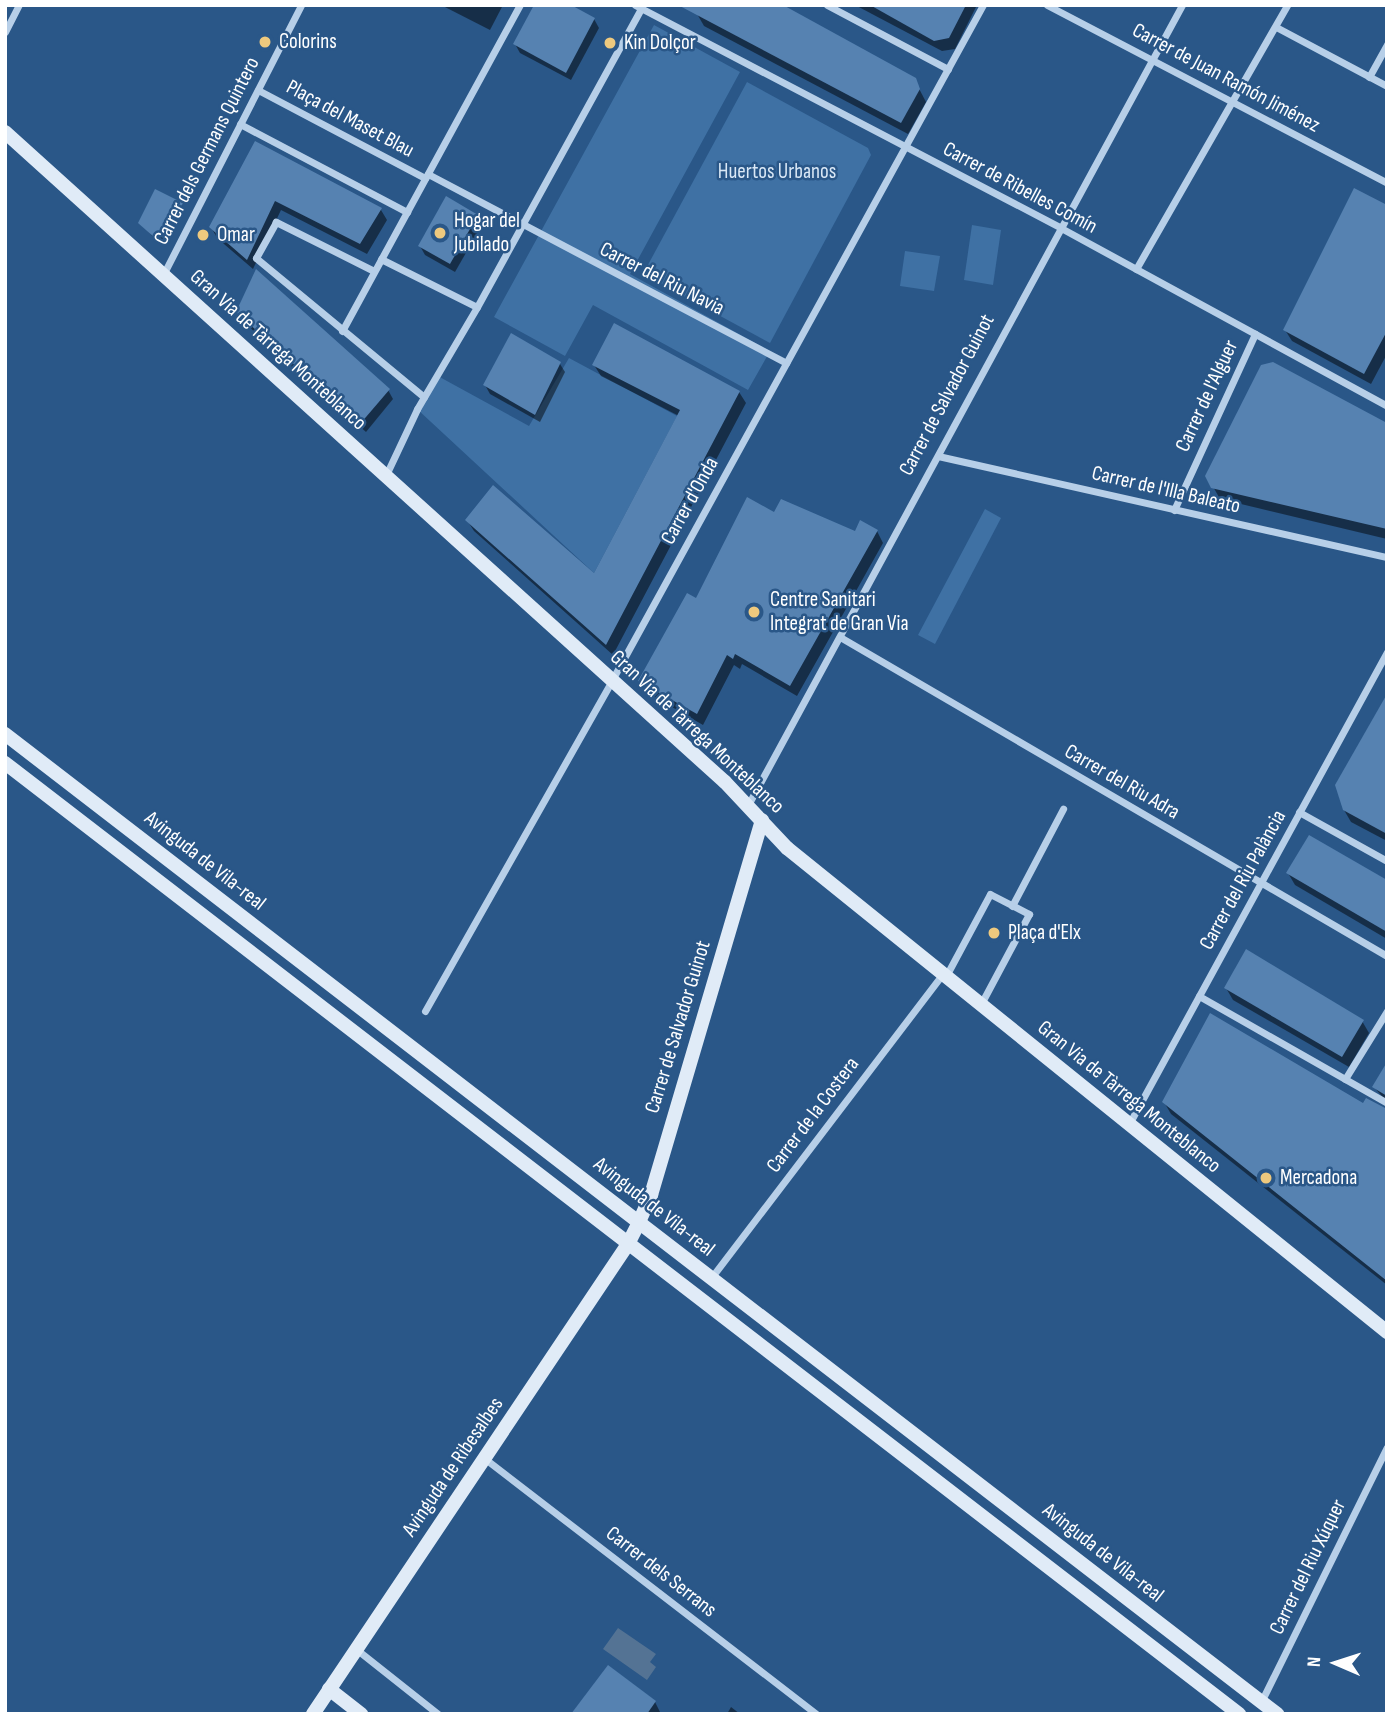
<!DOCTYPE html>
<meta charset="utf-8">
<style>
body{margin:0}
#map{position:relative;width:1392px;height:1719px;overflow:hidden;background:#2a5788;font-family:"Sofia Sans Condensed",sans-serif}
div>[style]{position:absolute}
.green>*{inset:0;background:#3f71a4}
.water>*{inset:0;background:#547394}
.shadow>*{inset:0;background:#0007}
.building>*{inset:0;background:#5682b1}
.street>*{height:7px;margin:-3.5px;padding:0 3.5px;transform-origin:3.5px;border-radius:3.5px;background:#b7cfe8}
.secondary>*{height:14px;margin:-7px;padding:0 7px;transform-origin:7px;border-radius:7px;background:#e0ebf7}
.dots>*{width:19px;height:19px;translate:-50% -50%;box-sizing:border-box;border:4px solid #2a5788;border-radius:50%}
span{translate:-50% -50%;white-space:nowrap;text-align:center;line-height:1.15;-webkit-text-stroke:5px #2a5788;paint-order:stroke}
.poi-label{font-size:21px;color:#fff}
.left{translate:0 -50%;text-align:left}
.street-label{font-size:21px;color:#fff}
.park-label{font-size:21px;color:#dae8f6}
.frame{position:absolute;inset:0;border:7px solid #fff;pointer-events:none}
.north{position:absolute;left:1301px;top:1628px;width:70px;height:70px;-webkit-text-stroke:5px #2a5788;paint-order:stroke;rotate:273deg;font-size:19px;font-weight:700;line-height:28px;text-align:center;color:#fff}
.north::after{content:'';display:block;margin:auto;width:24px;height:32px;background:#fff;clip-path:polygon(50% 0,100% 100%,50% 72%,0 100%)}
</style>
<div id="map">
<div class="green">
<div style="clip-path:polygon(654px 25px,740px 72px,630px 274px,770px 351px,748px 390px,593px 305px,565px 356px,494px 317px)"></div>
<div style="clip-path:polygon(747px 82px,868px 148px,871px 155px,770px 343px,643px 274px)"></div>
<div style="clip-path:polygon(972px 225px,1001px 230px,993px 285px,964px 280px)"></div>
<div style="clip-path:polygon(905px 251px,940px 256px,934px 291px,900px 286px)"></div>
<div style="clip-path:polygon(569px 358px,677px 416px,594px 573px,417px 409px,436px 375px,529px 426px)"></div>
<div style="clip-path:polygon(985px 509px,1001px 518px,935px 644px,918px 635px)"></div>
</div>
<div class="water">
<div style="clip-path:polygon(618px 1628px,656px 1654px,650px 1662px,656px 1667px,647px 1680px,603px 1649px)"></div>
</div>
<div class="shadow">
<div style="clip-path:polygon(441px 5px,503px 5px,490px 30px)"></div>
<div style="clip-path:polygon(692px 5px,914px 79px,926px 102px,908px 134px,704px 26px)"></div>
<div style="clip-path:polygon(855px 5px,977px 5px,955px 49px,942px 51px)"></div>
<div style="clip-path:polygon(594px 19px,599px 28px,571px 80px,520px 53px,515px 44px)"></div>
<div style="clip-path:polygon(255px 144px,381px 210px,387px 220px,367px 254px,281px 210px,253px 269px,217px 238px,211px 227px)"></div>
<div style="clip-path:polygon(181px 204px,184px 209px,168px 241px,159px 243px,140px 223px)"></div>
<div style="clip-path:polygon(1387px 207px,1387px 354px,1371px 384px,1292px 341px,1285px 330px)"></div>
<div style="clip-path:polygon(477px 216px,482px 225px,455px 272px,425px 255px,420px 246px)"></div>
<div style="clip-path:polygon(238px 312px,388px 390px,393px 399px,366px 432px,291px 366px,243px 321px)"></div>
<div style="clip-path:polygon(512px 336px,560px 364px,565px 372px,540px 422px,490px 394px,485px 385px)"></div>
<div style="clip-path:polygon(594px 365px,739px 392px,746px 403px,613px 655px,474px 531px,467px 520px,594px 576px,679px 416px,601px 376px)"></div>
<div style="clip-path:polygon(1387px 425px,1387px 539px,1220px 499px,1207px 476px)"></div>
<div style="clip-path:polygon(774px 515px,856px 533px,877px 531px,883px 543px,797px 696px,742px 664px,740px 669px,734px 665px,703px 725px,646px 692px,640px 681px,697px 600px)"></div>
<div style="clip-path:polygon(1387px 705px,1387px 841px,1351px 822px,1344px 810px)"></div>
<div style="clip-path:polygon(1288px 873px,1387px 882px,1387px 939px,1295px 885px)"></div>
<div style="clip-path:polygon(1226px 988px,1362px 1021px,1369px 1033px,1349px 1067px,1233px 1000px)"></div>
<div style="clip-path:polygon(1387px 1066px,1387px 1102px,1374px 1087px)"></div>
<div style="clip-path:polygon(1164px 1102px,1387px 1110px,1387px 1285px,1171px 1114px)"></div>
<div style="clip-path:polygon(655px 1702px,661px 1714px,574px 1714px)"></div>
<div style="clip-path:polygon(731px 1707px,740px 1714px,727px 1714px)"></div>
</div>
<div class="building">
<div style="clip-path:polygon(534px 5px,571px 5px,595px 18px,566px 73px,513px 44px)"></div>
<div style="clip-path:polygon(678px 5px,783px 5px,916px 78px,920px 89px,901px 123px)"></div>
<div style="clip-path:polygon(870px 5px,966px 5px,949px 38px,934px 41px)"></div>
<div style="clip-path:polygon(255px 141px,382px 208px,360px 244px,275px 201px,247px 260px,209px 227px)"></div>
<div style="clip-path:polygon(1354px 188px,1387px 205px,1387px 331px,1364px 374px,1283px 330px)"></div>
<div style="clip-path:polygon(155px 189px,183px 203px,165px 236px,155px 238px,138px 223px)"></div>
<div style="clip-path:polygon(446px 196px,478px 215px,450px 264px,418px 246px)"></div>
<div style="clip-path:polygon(256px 269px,390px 389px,360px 424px,236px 312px)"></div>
<div style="clip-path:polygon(614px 323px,740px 391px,606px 645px,465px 520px,493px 485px,594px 573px,680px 410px,592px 365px)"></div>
<div style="clip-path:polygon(511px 333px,561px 362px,535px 415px,483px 385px)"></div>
<div style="clip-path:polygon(1273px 362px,1387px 423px,1387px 529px,1211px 488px,1205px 476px,1261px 365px)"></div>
<div style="clip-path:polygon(747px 497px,774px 512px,781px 499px,855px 531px,860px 520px,878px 530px,790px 686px,735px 654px,733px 659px,727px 655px,697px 714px,638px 681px,687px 593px,696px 598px)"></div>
<div style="clip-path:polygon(1387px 694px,1387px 834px,1343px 810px,1335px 785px)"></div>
<div style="clip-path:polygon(1309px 835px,1387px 880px,1387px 932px,1286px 873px)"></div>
<div style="clip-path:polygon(1246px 949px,1364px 1020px,1342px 1057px,1224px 988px)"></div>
<div style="clip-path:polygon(1210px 1013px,1363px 1103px,1366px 1098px,1387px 1109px,1387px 1281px,1162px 1102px)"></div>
<div style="clip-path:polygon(1387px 1062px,1387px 1096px,1372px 1087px)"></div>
<div style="clip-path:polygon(608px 1665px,656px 1701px,647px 1714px,571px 1714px)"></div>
</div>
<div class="street">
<div style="left:635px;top:5px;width:481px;rotate:27.6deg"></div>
<div style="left:1061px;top:228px;width:371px;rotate:28.6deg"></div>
<div style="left:827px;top:5px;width:137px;rotate:27.9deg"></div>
<div style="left:1047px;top:5px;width:384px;rotate:27.6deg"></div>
<div style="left:1276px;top:27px;width:126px;rotate:28deg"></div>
<div style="left:5px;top:32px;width:30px;rotate:-63deg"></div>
<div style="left:1369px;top:77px;width:38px;rotate:-61deg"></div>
<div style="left:258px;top:90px;width:189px;rotate:27.8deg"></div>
<div style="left:240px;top:124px;width:189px;rotate:27.8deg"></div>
<div style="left:428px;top:174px;width:405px;rotate:27.8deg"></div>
<div style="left:381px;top:259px;width:107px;rotate:26.6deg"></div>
<div style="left:1136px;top:269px;width:304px;rotate:-60.2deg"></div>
<div style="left:374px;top:271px;width:110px;rotate:-153.4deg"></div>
<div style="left:276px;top:222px;width:41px;rotate:119.1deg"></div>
<div style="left:256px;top:258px;width:218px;rotate:39.6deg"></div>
<div style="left:163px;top:275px;width:303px;rotate:-62.9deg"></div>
<div style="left:342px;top:331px;width:371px;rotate:-61.4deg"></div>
<div style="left:938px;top:456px;width:460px;rotate:12.7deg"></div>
<div style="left:386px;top:475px;width:73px;rotate:-64.8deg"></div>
<div style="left:417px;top:409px;width:118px;rotate:-59.5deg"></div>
<div style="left:477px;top:307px;width:342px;rotate:-61.2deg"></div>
<div style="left:1174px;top:510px;width:194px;rotate:-65.3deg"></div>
<div style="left:840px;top:637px;width:633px;rotate:30.25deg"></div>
<div style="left:748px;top:805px;width:910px;rotate:-61.52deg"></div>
<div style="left:1299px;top:812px;width:101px;rotate:29.1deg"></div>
<div style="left:1012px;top:906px;width:110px;rotate:-62.3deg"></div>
<div style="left:946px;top:976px;width:93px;rotate:-61.8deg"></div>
<div style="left:990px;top:894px;width:44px;rotate:27.1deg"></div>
<div style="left:1029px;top:914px;width:102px;rotate:118.1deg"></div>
<div style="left:1199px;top:996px;width:216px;rotate:29.6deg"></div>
<div style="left:425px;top:1011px;width:380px;rotate:-60.5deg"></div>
<div style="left:612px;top:680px;width:770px;rotate:-61.21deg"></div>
<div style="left:1345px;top:1079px;width:80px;rotate:-58.3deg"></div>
<div style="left:1129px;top:1124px;width:538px;rotate:-61.34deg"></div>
<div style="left:711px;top:1278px;width:382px;rotate:-52.7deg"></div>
<div style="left:484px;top:1458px;width:419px;rotate:37.6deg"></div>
<div style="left:356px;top:1649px;width:105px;rotate:38.4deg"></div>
<div style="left:1261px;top:1702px;width:284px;rotate:-63.7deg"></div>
</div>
<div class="secondary">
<div style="left:5px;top:132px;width:970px;rotate:42.08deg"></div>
<div style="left:725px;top:782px;width:91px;rotate:46.8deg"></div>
<div style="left:787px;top:848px;width:771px;rotate:38.89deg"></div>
<div style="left:5px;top:734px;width:1606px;rotate:37.61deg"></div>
<div style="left:5px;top:763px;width:1558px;rotate:37.62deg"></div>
<div style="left:329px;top:1689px;width:41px;rotate:38deg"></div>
<div style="left:313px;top:1714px;width:566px;rotate:-56.17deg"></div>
<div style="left:628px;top:1244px;width:25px;rotate:-63deg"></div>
<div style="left:639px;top:1222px;width:30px;rotate:-66deg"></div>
<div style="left:651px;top:1195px;width:391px;rotate:-73.5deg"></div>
</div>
<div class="dots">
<div style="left:265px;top:42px;background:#eec97e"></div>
<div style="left:610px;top:43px;background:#eec97e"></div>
<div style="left:440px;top:233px;background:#eec97e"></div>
<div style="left:203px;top:235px;background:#eec97e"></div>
<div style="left:754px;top:612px;background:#eec97e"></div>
<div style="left:994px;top:933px;background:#eec97e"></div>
<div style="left:1266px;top:1178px;background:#eec97e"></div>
</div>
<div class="poi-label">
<span class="left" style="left:279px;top:42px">Colorins</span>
<span class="left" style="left:624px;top:43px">Kin Dolçor</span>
<span class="left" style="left:454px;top:233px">Hogar del<br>Jubilado</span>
<span class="left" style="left:217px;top:235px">Omar</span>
<span class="left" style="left:770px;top:612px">Centre Sanitari<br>Integrat de Gran Via</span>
<span class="left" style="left:1008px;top:933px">Plaça d'Elx</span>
<span class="left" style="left:1280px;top:1178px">Mercadona</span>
</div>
<div class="street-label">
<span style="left:1226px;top:78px;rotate:28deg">Carrer de Juan Ramón Jiménez</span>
<span style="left:350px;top:119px;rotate:28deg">Plaça del Maset Blau</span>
<span style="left:207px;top:151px;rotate:-63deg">Carrer dels Germans Quintero</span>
<span style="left:1020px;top:188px;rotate:28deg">Carrer de Ribelles Comín</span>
<span style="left:662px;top:279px;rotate:27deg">Carrer del Riu Navia</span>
<span style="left:278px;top:350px;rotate:42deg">Gran Via de Tàrrega Monteblanco</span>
<span style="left:947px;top:395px;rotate:-62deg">Carrer de Salvador Guinot</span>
<span style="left:1207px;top:396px;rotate:-65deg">Carrer de l'Alguer</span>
<span style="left:1166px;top:490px;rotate:13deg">Carrer de l'Illa Baleato</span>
<span style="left:690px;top:501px;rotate:-61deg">Carrer d'Onda</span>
<span style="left:697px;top:732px;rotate:43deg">Gran Via de Tàrrega Monteblanco</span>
<span style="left:1122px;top:782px;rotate:30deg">Carrer del Riu Adra</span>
<span style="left:205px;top:861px;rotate:38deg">Avinguda de Vila-real</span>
<span style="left:1243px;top:880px;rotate:-61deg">Carrer del Riu Palància</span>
<span style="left:678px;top:1027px;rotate:-73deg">Carrer de Salvador Guinot</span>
<span style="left:1129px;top:1097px;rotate:39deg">Gran Via de Tàrrega Monteblanco</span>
<span style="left:813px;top:1115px;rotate:-53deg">Carrer de la Costera</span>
<span style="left:654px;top:1207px;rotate:38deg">Avinguda de Vila-real</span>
<span style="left:453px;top:1467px;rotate:-56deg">Avinguda de Ribesalbes</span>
<span style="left:1103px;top:1553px;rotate:38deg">Avinguda de Vila-real</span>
<span style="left:1308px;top:1567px;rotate:-64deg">Carrer del Riu Xúquer</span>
<span style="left:661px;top:1572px;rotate:38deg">Carrer dels Serrans</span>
</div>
<div class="park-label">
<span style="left:777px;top:172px">Huertos Urbanos</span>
</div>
<div class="frame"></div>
<div class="north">N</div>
</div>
